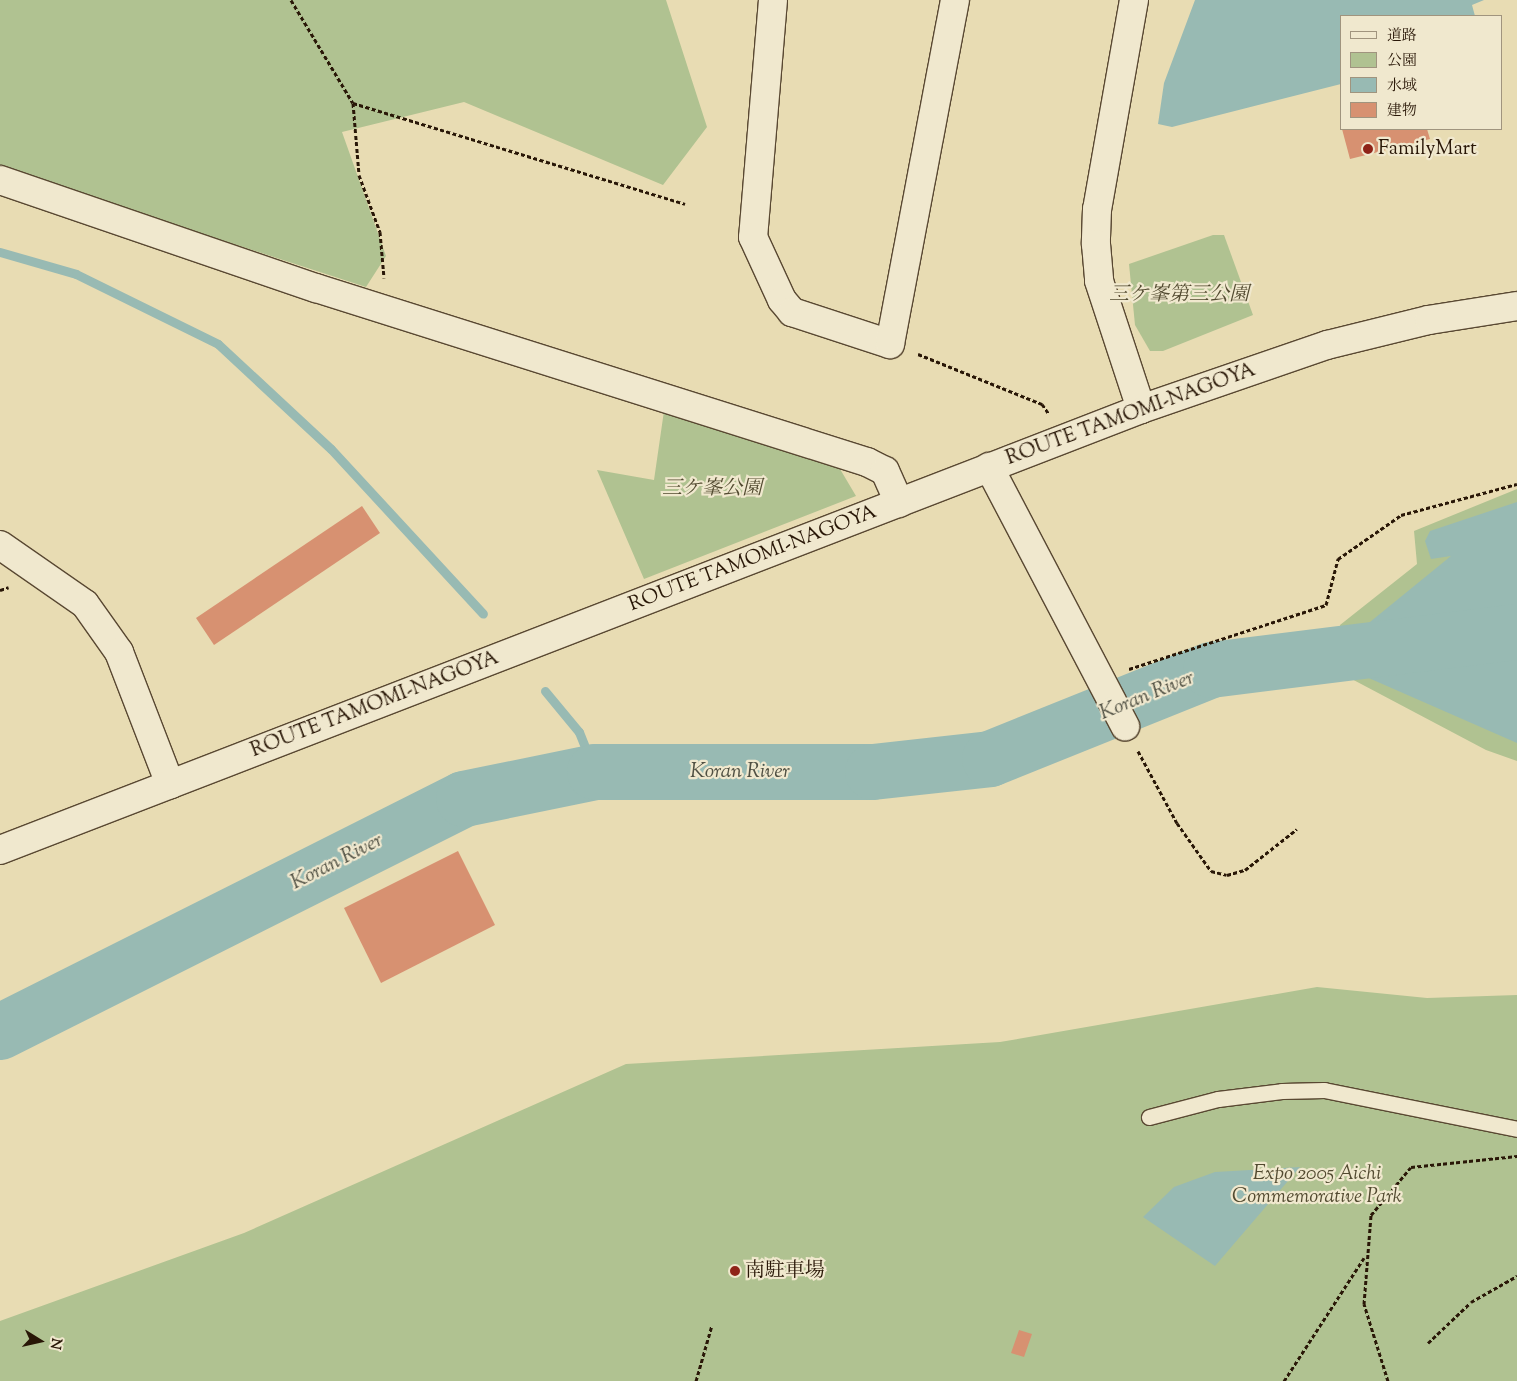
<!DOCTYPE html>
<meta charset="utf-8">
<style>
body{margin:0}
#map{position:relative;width:1517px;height:1381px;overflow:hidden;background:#e8dcb3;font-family:"Sorts Mill Goudy","Noto Serif JP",serif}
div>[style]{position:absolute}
.green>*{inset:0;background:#b0c291}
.water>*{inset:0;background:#98bab3}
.stream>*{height:9px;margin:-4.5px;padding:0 4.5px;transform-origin:4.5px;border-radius:4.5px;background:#98bab3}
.river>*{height:56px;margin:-28px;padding:0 28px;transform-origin:28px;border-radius:28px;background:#98bab3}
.building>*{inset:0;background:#d79171}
.path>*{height:3px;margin-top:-1.5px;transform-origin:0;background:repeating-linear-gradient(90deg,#291707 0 4px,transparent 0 6.5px)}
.roads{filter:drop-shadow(1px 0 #594832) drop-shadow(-1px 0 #594832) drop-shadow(0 1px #594832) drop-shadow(0 -1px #594832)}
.lane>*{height:15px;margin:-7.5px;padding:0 7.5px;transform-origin:7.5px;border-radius:7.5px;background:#f0e8ce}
.street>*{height:28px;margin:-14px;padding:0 14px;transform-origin:14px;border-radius:14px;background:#f0e8ce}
.secondary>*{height:28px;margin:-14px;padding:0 14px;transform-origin:14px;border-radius:14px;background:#f0e8ce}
.dots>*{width:14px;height:14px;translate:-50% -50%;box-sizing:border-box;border:2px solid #f0e8ce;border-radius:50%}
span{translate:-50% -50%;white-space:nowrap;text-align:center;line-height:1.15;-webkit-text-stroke:4.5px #f0e8ce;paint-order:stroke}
.poi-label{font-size:20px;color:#291707}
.left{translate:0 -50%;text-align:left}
.park-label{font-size:20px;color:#524a30;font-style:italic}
.street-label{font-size:20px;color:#291707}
.water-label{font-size:21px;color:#505043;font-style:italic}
.legend{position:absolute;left:1340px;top:15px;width:162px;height:115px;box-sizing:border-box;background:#f0e8ce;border:1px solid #a0947e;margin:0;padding:6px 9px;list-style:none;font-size:15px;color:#291707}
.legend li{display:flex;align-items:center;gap:10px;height:25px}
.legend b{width:25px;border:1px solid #a0947e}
.north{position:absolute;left:15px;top:1316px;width:50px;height:50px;-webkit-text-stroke:4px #f0e8ce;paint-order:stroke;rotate:100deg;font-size:14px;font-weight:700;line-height:20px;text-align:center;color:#291707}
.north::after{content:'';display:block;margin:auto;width:18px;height:22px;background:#291707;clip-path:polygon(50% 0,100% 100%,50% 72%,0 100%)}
</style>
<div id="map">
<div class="green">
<div style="clip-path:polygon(0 0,666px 0,707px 127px,663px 185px,464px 102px,342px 132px,386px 256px,366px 287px,0 168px)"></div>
<div style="clip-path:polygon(1213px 235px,1224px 235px,1253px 315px,1163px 351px,1150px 351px,1135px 325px,1129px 264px)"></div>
<div style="clip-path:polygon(664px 411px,840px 469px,856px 496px,644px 579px,597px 470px,654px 480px)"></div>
<div style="clip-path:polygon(1517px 489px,1517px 761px,1486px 750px,1346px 676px,1340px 625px,1417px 564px,1414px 531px)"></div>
<div style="clip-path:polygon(1317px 987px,1427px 998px,1517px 995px,1517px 1381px,0 1381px,0 1321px,244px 1233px,626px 1064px,1000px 1042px)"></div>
</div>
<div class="water">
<div style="clip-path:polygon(1195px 0,1484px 0,1472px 5px,1475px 16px,1341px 16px,1341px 84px,1172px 127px,1158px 124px,1164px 83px)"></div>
<div style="clip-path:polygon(1517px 502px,1517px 743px,1355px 672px,1354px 635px,1451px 556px,1431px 559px,1425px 541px,1430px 531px)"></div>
<div style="clip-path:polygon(1300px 1167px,1215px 1266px,1143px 1217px,1174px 1187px,1215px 1172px)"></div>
</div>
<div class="stream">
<div style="left:0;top:252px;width:79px;rotate:16.1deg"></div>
<div style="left:76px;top:274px;width:158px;rotate:26.2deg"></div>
<div style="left:218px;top:344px;width:154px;rotate:42.9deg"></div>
<div style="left:331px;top:449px;width:224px;rotate:47.3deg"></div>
<div style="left:545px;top:691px;width:53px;rotate:50.3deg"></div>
<div style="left:579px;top:732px;width:43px;rotate:68.2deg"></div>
</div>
<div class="river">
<div style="left:0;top:1032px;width:519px;rotate:-26.66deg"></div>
<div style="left:464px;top:799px;width:134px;rotate:-11.6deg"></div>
<div style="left:595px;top:772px;width:278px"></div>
<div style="left:873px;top:772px;width:118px;rotate:-6.3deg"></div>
<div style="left:990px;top:759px;width:238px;rotate:-21.9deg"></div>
<div style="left:1211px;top:670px;width:308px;rotate:-7.1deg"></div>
</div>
<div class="building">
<div style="clip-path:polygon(1342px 129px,1427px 129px,1430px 139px,1350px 159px)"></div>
<div style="clip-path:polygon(362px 506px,380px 533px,214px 645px,196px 618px)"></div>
<div style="clip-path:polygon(458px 851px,495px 925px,381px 983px,344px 908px)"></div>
<div style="clip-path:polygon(1019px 1330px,1032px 1334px,1024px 1357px,1011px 1353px)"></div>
</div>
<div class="path">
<div style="left:291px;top:0;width:120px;rotate:59deg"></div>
<div style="left:353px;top:103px;width:347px;rotate:16.9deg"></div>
<div style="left:353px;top:103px;width:72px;rotate:85.2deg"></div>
<div style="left:359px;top:175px;width:61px;rotate:69.8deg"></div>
<div style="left:380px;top:232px;width:46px;rotate:85deg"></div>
<div style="left:918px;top:354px;width:134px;rotate:22deg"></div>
<div style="left:1042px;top:404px;width:12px;rotate:55deg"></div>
<div style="left:0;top:590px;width:9px;rotate:-18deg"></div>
<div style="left:1129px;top:669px;width:207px;rotate:-18deg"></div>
<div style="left:1326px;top:605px;width:48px;rotate:-75.4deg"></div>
<div style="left:1338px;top:559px;width:77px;rotate:-34.9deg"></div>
<div style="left:1401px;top:515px;width:120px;rotate:-15deg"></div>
<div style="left:1138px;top:751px;width:82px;rotate:61.6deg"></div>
<div style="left:1177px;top:823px;width:59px;rotate:54.7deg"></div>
<div style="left:1211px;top:871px;width:16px;rotate:14deg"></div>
<div style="left:1227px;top:875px;width:19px;rotate:-16deg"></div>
<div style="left:1245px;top:870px;width:66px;rotate:-38.3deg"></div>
<div style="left:1428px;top:1343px;width:59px;rotate:-43.6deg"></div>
<div style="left:1471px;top:1302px;width:53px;rotate:-29.5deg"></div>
<div style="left:696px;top:1381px;width:58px;rotate:-74.1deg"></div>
<div style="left:1284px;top:1381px;width:147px;rotate:-57deg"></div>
<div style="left:1388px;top:1381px;width:81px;rotate:-107.3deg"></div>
<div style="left:1364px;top:1304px;width:89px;rotate:-85.5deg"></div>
<div style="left:1371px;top:1215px;width:62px;rotate:-50.2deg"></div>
<div style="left:1411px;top:1167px;width:107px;rotate:-5.9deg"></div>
</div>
<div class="roads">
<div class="lane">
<div style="left:1149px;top:1117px;width:71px;rotate:-14.6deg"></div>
<div style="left:1218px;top:1099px;width:64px;rotate:-7.1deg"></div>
<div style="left:1282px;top:1091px;width:42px;rotate:-1.4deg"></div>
<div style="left:1324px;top:1090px;width:197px;rotate:11.4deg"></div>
</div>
<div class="street">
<div style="left:773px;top:0;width:238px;rotate:94.8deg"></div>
<div style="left:753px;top:237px;width:69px;rotate:65.3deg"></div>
<div style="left:782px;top:300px;width:16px;rotate:50deg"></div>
<div style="left:792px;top:312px;width:103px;rotate:18.1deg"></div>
<div style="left:890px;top:344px;width:350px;rotate:-79.3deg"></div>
<div style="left:1134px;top:0;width:212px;rotate:100deg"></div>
<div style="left:1097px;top:209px;width:35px;rotate:92deg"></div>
<div style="left:1096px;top:244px;width:37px;rotate:85deg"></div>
<div style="left:1099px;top:281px;width:135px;rotate:71.8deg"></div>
<div style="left:0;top:180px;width:334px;rotate:18.9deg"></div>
<div style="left:316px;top:288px;width:578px;rotate:17.53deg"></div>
<div style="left:867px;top:462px;width:20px;rotate:27deg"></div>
<div style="left:885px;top:471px;width:35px;rotate:66deg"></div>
<div style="left:989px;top:467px;width:293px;rotate:62.3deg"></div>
<div style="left:0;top:545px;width:103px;rotate:34.8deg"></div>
<div style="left:85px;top:604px;width:59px;rotate:54.7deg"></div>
<div style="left:119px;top:652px;width:142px;rotate:68.9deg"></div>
</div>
<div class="secondary">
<div style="left:0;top:850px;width:1223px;rotate:-21.13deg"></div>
<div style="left:1141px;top:409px;width:197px;rotate:-19deg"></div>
<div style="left:1327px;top:345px;width:105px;rotate:-13.8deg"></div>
<div style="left:1429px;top:320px;width:89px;rotate:-9deg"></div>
</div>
</div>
<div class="dots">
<div style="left:1368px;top:149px;background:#8f2418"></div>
<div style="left:735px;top:1271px;background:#8f2418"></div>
</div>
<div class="poi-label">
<span class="left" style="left:1378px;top:149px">FamilyMart</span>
<span class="left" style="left:745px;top:1271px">南駐車場</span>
</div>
<div class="park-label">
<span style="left:1179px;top:295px">三ケ峯第三公園</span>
<span style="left:712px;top:489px">三ケ峯公園</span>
<span style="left:1317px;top:1186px">Expo 2005 Aichi<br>Commemorative Park</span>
</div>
<div class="street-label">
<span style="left:1131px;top:415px;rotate:-20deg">ROUTE TAMOMI-NAGOYA</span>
<span style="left:753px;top:559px;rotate:-21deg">ROUTE TAMOMI-NAGOYA</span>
<span style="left:375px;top:705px;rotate:-21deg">ROUTE TAMOMI-NAGOYA</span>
</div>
<div class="water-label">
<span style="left:1147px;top:696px;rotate:-22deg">Koran River</span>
<span style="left:740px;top:772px">Koran River</span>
<span style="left:337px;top:862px;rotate:-27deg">Koran River</span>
</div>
<ul class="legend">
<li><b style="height:6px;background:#f0e8ce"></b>道路</li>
<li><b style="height:14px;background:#b0c291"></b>公園</li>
<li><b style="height:14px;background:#98bab3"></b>水域</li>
<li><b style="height:14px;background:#d79171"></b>建物</li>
</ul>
<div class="north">N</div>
</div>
